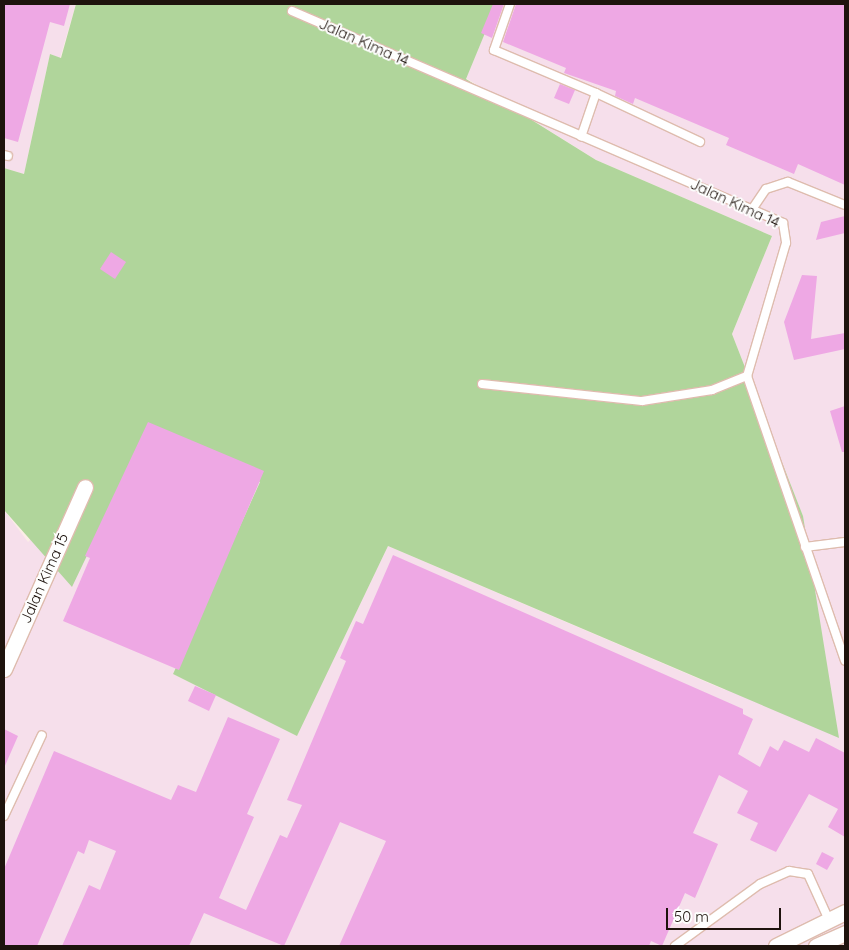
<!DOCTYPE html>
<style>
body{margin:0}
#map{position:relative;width:849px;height:950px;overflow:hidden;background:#fbede7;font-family:Quicksand,sans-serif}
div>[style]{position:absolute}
.industrial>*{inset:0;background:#f6dfeb}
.green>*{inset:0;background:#b0d59b}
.building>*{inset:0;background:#eea8e4}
.roads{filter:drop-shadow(1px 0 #debcae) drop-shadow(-1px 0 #debcae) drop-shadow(0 1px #debcae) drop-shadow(0 -1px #debcae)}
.lane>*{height:8px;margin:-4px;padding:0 4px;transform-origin:4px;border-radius:4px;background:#fff}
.street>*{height:15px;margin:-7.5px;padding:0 7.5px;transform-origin:7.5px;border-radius:7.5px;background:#fff}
span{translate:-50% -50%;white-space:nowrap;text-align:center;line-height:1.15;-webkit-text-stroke:4px #fdfefd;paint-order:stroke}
.street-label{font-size:15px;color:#1e130d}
.frame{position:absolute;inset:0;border:5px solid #1e130d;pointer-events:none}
.scale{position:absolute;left:666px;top:908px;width:115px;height:22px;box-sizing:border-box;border:2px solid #1e130d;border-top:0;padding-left:6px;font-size:15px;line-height:18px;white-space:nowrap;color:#1e130d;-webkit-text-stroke:4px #fdfefd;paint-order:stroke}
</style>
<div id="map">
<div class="industrial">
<div style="clip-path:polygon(4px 4px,76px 4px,60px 58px,50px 54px,24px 174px,4px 168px)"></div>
<div style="clip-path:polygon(497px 4px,845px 4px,845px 946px,4px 946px,4px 510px,28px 542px,148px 428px,260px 482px,173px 674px,297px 735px,388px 546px,725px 690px,803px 516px,732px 334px,772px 236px,596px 160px,466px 78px)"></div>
</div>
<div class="green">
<div style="clip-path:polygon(76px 4px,497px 4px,466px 79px,596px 160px,772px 236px,732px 334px,803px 516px,839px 738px,388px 546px,297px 736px,173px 674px,260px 482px,148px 428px,72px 587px,4px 510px,4px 168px,24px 174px,50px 54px,61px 58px)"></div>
</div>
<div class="building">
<div style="clip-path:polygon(4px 4px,70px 4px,64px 26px,50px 22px,18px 142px,4px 138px)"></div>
<div style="clip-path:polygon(493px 4px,504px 4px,492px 38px,481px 33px)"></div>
<div style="clip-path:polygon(516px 4px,845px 4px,845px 185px,798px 164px,794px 174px,726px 145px,729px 138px,635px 98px,633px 104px,615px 96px,616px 91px,564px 73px,566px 68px,503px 42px)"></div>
<div style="clip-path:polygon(560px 84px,575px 90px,569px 104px,554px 98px)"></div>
<div style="clip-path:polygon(845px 216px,845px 233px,816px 240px,821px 222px)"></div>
<div style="clip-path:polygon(111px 252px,126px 262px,115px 279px,100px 269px)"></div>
<div style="clip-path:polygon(802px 275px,817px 276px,811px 339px,845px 333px,845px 349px,794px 360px,784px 322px)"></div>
<div style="clip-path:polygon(845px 406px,845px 452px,842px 452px,830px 411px)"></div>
<div style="clip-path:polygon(148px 422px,264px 471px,179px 670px,63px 621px,90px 558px,85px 556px)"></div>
<div style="clip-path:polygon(393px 555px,743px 709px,743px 714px,753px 719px,738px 754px,760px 767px,770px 746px,778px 751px,784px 740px,809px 752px,816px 738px,845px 753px,845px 837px,828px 827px,838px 809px,809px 794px,776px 852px,750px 840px,758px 823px,737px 813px,748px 791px,719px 775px,693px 833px,718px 844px,695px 898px,685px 893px,662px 946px,651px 941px,649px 946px,339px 946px,386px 841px,340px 822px,284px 946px,204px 913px,189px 946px,62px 946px,89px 885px,100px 890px,116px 851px,89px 840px,84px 854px,78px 851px,37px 946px,4px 946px,4px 869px,54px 751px,171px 800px,178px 785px,196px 792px,228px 717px,280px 739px,247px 814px,254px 817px,219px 898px,246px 910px,280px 835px,287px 838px,302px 805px,287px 800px,346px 661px,340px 658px,356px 621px,363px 624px)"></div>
<div style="clip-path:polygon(195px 686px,216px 695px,209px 711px,188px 701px)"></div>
<div style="clip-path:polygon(4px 729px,18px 736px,4px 768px)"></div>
<div style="clip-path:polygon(822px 852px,834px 858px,827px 870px,816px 864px)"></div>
</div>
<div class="roads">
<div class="lane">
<div style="left:510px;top:4px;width:49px;rotate:109.2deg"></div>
<div style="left:494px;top:50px;width:111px;rotate:22.9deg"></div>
<div style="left:596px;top:93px;width:46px;rotate:108.8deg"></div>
<div style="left:292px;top:11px;width:535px;rotate:23.35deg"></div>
<div style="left:783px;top:223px;width:20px;rotate:81deg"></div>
<div style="left:786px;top:243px;width:139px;rotate:106.3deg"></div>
<div style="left:747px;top:376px;width:301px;rotate:71deg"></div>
<div style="left:596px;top:93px;width:115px;rotate:25.2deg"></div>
<div style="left:4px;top:155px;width:4px;rotate:14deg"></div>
<div style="left:753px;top:208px;width:23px;rotate:-56deg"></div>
<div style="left:766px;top:189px;width:23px;rotate:-18deg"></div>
<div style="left:788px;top:182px;width:61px;rotate:22deg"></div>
<div style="left:482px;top:384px;width:161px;rotate:6.1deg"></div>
<div style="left:642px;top:401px;width:71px;rotate:-8.9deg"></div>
<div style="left:712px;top:390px;width:38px;rotate:-22deg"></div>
<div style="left:805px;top:547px;width:40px;rotate:-7.1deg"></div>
<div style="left:4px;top:816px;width:89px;rotate:-64.9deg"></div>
<div style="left:675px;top:946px;width:105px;rotate:-36.1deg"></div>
<div style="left:760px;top:884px;width:32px;rotate:-24deg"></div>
<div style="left:789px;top:871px;width:19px;rotate:9deg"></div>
<div style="left:808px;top:874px;width:48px;rotate:65.6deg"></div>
</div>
<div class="street">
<div style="left:4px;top:669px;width:199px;rotate:-66deg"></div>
<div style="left:776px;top:946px;width:77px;rotate:-26.2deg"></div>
<div style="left:816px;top:946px;width:32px;rotate:-24deg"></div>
</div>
</div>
<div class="street-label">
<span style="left:364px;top:42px;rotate:24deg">Jalan Kima 14</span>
<span style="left:735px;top:203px;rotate:25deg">Jalan Kima 14</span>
<span style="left:44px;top:578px;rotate:-66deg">Jalan Kima 15</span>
</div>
<div class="frame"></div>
<div class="scale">50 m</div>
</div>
